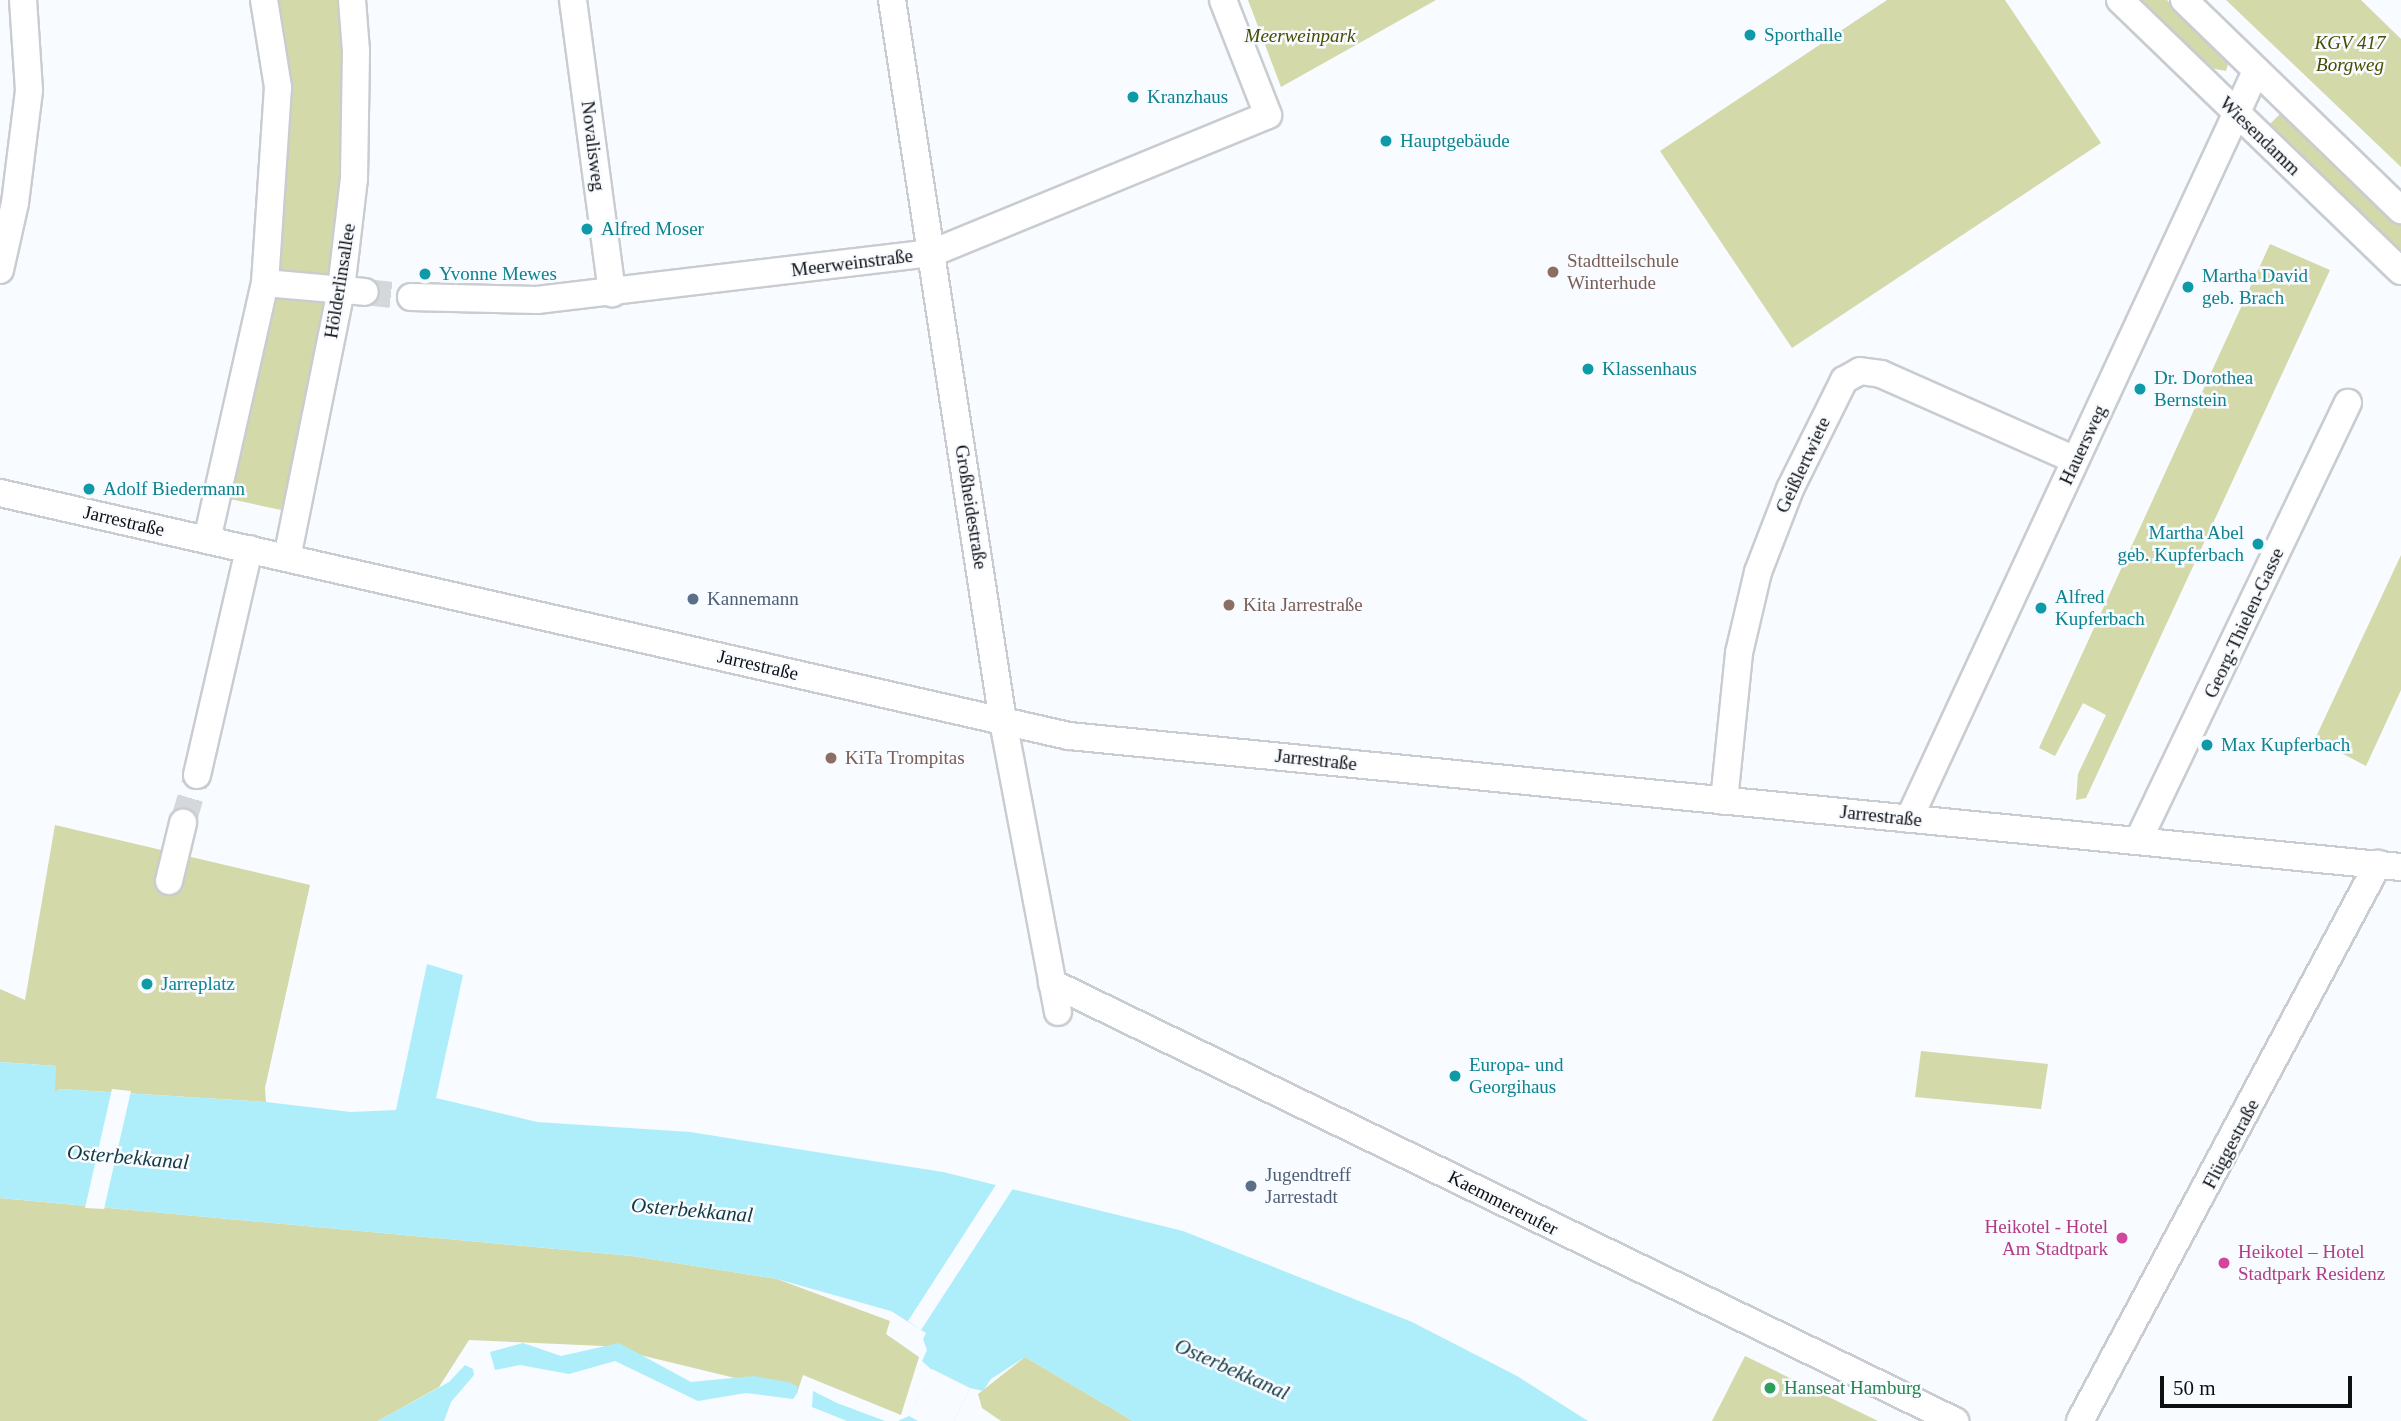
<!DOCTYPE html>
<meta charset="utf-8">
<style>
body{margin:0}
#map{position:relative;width:2401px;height:1421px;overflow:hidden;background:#f8fbff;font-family:"Times New Roman",serif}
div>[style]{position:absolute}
.green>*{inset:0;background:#d3d9a9}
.water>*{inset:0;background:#aeedfa}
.pier>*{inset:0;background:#f8fbff}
.minor-tunnel>*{height:26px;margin-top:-13px;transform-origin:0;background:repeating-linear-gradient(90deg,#d5d8db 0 26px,transparent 0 39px)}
.roads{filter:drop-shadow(2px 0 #c9ccd0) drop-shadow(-2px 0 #c9ccd0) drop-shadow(0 2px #c9ccd0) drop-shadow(0 -2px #c9ccd0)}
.minor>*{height:26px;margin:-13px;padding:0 13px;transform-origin:13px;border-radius:13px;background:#fff}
.dots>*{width:19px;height:19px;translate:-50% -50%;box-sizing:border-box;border:4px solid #f8fbff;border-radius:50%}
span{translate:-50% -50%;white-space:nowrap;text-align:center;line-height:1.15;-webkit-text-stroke:5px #f8fbff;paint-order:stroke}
.culture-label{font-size:19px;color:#0d838f}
.left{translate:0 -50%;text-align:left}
.right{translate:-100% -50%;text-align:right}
.park-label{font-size:19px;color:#474c00;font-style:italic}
.street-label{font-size:19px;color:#0e0f10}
.education-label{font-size:19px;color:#785e54}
.service-label{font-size:19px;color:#4e5e75}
.hotel-label{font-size:19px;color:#b23c85}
.leisure-label{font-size:19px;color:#27864d}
.water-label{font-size:21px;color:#133a41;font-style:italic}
.scale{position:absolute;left:2160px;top:1376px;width:192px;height:32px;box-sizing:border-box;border:4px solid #0e0f10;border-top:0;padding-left:9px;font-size:21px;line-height:24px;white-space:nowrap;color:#0e0f10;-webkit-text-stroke:5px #f8fbff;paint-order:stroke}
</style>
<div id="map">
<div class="green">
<div style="clip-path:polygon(278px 0,340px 0,348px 78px,330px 293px,286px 511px,230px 499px,273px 315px,287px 76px)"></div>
<div style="clip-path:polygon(1248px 0,1436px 0,1281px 87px)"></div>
<div style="clip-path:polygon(1887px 0,2005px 0,2101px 143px,1792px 348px,1660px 151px)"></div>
<div style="clip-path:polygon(2139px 0,2167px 0,2229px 61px,2226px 71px,2210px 68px)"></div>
<div style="clip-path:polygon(2226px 0,2361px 0,2401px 39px,2401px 167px)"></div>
<div style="clip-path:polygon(2282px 112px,2401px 223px,2401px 256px,2268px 126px)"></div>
<div style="clip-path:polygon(2270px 244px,2330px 270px,2086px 798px,2076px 800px,2078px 774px,2106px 715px,2083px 703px,2055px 756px,2039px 748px)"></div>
<div style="clip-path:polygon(2401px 555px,2401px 690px,2366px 766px,2315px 739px)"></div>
<div style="clip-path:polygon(55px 825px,310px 885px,265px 1088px,266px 1102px,60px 1089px,54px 1093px,51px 1088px,56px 1066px,0 1062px,0 989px,25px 1000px)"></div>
<div style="clip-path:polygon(1921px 1051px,2048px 1064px,2041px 1109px,1915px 1097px)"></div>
<div style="clip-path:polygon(0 1198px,632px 1256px,777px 1279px,890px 1321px,886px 1334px,919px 1357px,901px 1415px,803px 1375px,797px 1393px,603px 1346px,469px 1340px,439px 1387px,378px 1421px,0 1421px)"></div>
<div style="clip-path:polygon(1745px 1356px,1878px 1421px,1712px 1421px)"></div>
<div style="clip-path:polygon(1025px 1357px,1133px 1421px,1001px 1421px,982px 1408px,978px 1394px)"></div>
</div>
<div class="water">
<div style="clip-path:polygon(427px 964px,463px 975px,436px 1098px,537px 1122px,690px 1132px,943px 1172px,1183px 1231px,1412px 1322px,1517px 1376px,1588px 1421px,1133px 1421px,1025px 1357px,991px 1379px,983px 1391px,970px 1388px,954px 1421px,898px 1421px,909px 1416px,932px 1370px,922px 1361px,927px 1350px,923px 1339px,926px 1333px,891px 1311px,777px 1279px,632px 1256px,0 1198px,0 1062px,56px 1066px,55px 1092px,60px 1089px,266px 1102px,351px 1112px,396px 1110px)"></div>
<div style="clip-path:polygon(523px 1343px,561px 1356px,619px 1343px,691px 1382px,754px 1376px,788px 1382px,797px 1386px,798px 1392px,793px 1399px,746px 1393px,698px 1401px,615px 1361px,569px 1374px,520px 1365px,495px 1370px,490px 1352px)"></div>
<div style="clip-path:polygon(465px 1365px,473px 1369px,474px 1375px,451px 1402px,444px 1421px,378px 1421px,449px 1382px)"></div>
<div style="clip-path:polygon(813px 1391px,837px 1403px,885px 1421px,847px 1421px,812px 1407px)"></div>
</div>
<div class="pier">
<div style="clip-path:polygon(112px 1089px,131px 1091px,104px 1209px,85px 1208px)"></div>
<div style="clip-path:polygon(999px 1180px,1016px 1184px,921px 1330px,908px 1321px)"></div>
<div style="clip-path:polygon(932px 1369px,970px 1388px,954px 1421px,918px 1421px,909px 1416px)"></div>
</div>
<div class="minor-tunnel">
<div style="left:365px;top:292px;width:46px;rotate:6.2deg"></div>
<div style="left:183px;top:823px;width:50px;rotate:-73.7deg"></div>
</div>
<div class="roads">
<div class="minor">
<div style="left:573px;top:0;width:296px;rotate:82.4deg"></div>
<div style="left:892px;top:0;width:729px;rotate:81.25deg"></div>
<div style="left:1003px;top:721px;width:296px;rotate:79.3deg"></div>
<div style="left:2120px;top:0;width:390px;rotate:44deg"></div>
<div style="left:2184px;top:0;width:302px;rotate:44.1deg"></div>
<div style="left:0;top:270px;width:69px;rotate:-77.4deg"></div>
<div style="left:15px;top:203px;width:114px;rotate:-82.9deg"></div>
<div style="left:29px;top:90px;width:90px;rotate:-93.8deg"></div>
<div style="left:265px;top:283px;width:100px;rotate:5.1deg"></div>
<div style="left:411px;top:297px;width:126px;rotate:1.4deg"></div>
<div style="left:537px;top:300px;width:398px;rotate:-6.8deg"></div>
<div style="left:932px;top:253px;width:363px;rotate:-22.3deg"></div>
<div style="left:1268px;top:115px;width:123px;rotate:-111.4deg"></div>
<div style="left:0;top:493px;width:1096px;rotate:12.81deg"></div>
<div style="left:1069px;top:736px;width:1338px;rotate:5.62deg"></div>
<div style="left:207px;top:540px;width:263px;rotate:-77.3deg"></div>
<div style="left:265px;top:283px;width:196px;rotate:-86.2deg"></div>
<div style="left:278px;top:87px;width:88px;rotate:-99.1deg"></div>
<div style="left:287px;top:558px;width:274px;rotate:-78.6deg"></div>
<div style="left:341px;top:289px;width:111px;rotate:-83.3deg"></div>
<div style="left:354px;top:179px;width:128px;rotate:-89.1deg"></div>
<div style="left:356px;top:51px;width:51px;rotate:-94.5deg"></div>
<div style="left:197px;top:775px;width:232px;rotate:-77deg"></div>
<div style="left:1724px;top:801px;width:149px;rotate:-84.2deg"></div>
<div style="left:1739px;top:653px;width:83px;rotate:-76.8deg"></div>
<div style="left:1758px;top:572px;width:89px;rotate:-68.9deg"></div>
<div style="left:1790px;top:489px;width:122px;rotate:-63.6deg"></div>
<div style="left:1844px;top:380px;width:18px;rotate:-29deg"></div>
<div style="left:1860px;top:371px;width:21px;rotate:8deg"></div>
<div style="left:1881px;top:374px;width:212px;rotate:23.9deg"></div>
<div style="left:1909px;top:819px;width:825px;rotate:-65.11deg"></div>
<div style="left:2138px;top:841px;width:486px;rotate:-64.4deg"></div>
<div style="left:169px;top:881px;width:60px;rotate:-76.4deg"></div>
<div style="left:1052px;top:983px;width:1004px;rotate:25.88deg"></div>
<div style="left:2080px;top:1421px;width:632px;rotate:-61.85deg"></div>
</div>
</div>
<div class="dots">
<div style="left:1750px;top:35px;background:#0f9aa8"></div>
<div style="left:1133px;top:97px;background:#0f9aa8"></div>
<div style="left:1386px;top:141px;background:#0f9aa8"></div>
<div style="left:587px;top:229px;background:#0f9aa8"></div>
<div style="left:1553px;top:272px;background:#8d6e63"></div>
<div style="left:425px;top:274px;background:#0f9aa8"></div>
<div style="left:2188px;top:287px;background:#0f9aa8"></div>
<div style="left:1588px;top:369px;background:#0f9aa8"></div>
<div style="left:2140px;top:389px;background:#0f9aa8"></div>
<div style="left:89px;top:489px;background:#0f9aa8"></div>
<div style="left:2258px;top:544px;background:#0f9aa8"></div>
<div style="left:693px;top:599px;background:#5c6f8a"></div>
<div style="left:1229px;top:605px;background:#8d6e63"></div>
<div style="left:2041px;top:608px;background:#0f9aa8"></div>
<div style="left:2207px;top:745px;background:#0f9aa8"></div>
<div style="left:831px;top:758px;background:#8d6e63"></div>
<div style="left:147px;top:984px;background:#0f9aa8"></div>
<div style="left:1455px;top:1076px;background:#0f9aa8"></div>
<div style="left:1251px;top:1186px;background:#5c6f8a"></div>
<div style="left:2122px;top:1238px;background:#d1479c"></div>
<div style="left:2224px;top:1263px;background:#d1479c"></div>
<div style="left:1770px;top:1388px;background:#2e9e5b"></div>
</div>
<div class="culture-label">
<span class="left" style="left:1764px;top:35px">Sporthalle</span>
<span class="left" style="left:1147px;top:97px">Kranzhaus</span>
<span class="left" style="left:1400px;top:141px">Hauptgebäude</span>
<span class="left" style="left:601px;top:229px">Alfred Moser</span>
<span class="left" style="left:439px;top:274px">Yvonne Mewes</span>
<span class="left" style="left:2202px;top:287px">Martha David<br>geb. Brach</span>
<span class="left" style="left:1602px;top:369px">Klassenhaus</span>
<span class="left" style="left:2154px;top:389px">Dr. Dorothea<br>Bernstein</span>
<span class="left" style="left:103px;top:489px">Adolf Biedermann</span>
<span class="right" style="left:2244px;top:544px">Martha Abel<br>geb. Kupferbach</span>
<span class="left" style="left:2055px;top:608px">Alfred<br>Kupferbach</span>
<span class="left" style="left:2221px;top:745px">Max Kupferbach</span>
<span class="left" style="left:161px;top:984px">Jarreplatz</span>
<span class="left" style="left:1469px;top:1076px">Europa- und<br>Georgihaus</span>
</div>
<div class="park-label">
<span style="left:1300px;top:36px">Meerweinpark</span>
<span style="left:2350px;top:54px">KGV 417<br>Borgweg</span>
</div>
<div class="street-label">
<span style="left:2260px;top:136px;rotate:44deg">Wiesendamm</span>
<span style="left:593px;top:146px;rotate:83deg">Novalisweg</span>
<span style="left:852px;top:263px;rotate:-7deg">Meerweinstraße</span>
<span style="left:340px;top:281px;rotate:-81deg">Hölderlinsallee</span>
<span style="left:2083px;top:445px;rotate:-65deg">Hauersweg</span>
<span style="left:1803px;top:465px;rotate:-65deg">Geißlertwiete</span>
<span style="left:971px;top:507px;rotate:81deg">Großheidestraße</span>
<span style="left:124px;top:521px;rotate:13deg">Jarrestraße</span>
<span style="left:2244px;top:623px;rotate:-65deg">Georg-Thielen-Gasse</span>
<span style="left:758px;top:665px;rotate:13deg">Jarrestraße</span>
<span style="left:1316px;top:760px;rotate:6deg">Jarrestraße</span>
<span style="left:1881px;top:816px;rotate:6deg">Jarrestraße</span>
<span style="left:2231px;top:1144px;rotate:-62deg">Flüggestraße</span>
<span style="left:1503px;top:1203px;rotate:27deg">Kaemmererufer</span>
</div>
<div class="education-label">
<span class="left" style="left:1567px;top:272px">Stadtteilschule<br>Winterhude</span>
<span class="left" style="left:1243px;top:605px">Kita Jarrestraße</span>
<span class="left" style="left:845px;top:758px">KiTa Trompitas</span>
</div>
<div class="service-label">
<span class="left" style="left:707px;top:599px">Kannemann</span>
<span class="left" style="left:1265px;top:1186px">Jugendtreff<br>Jarrestadt</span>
</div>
<div class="hotel-label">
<span class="right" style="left:2108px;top:1238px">Heikotel - Hotel<br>Am Stadtpark</span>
<span class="left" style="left:2238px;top:1263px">Heikotel – Hotel<br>Stadtpark Residenz</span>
</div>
<div class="leisure-label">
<span class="left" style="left:1784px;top:1388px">Hanseat Hamburg</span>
</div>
<div class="water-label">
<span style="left:128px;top:1157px;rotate:5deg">Osterbekkanal</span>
<span style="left:692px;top:1210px;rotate:5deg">Osterbekkanal</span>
<span style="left:1232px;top:1369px;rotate:24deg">Osterbekkanal</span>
</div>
<div class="scale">50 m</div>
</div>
